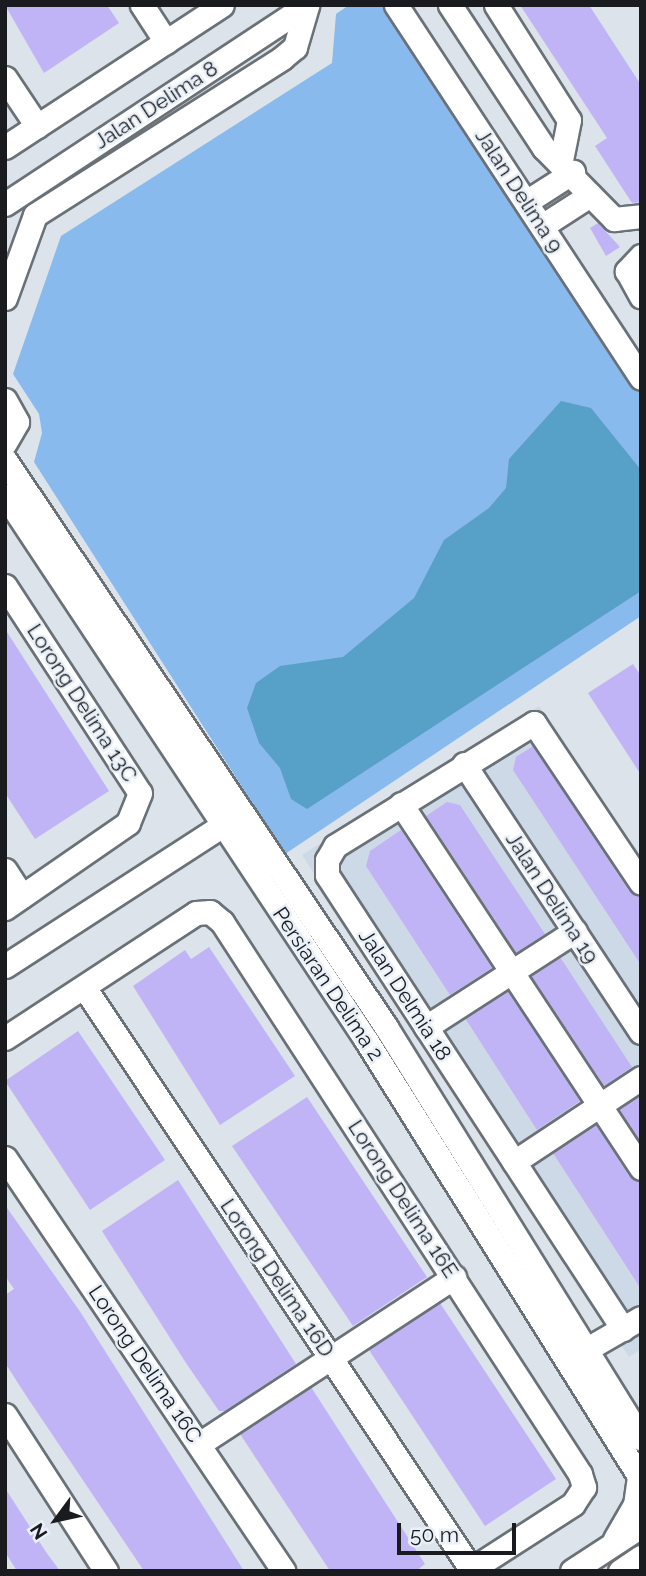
<!DOCTYPE html>
<style>
body{margin:0}
#map{position:relative;width:646px;height:1576px;overflow:hidden;background:#dce3ea;font-family:Raleway,sans-serif}
div>[style]{position:absolute}
.built>*{inset:0;background:#cdd9e6}
.green>*{inset:0;background:#89baed}
.water>*{inset:0;background:#57a0c8}
.building>*{inset:0;background:#c0b4f7}
.roads{filter:drop-shadow(2px 0 #6a7177) drop-shadow(-2px 0 #6a7177) drop-shadow(0 2px #6a7177) drop-shadow(0 -2px #6a7177)}
.minor>*{height:23px;margin:-11.5px;padding:0 11.5px;transform-origin:11.5px;border-radius:11.5px;background:#fff}
span{translate:-50% -50%;white-space:nowrap;text-align:center;line-height:1.15;-webkit-text-stroke:5px #e9f0f8;paint-order:stroke}
.street-label{font-size:21px;color:#191b1e}
.frame{position:absolute;inset:0;border:7px solid #191b1e;pointer-events:none}
.north{position:absolute;left:21px;top:1485px;width:70px;height:70px;-webkit-text-stroke:5px #e9f0f8;paint-order:stroke;rotate:237deg;font-size:19px;font-weight:700;line-height:28px;text-align:center;color:#191b1e}
.north::after{content:'';display:block;margin:auto;width:24px;height:32px;background:#191b1e;clip-path:polygon(50% 0,100% 100%,50% 72%,0 100%)}
.scale{position:absolute;left:397px;top:1523px;width:119px;height:32px;box-sizing:border-box;border:4px solid #191b1e;border-top:0;padding-left:9px;font-size:21px;line-height:24px;white-space:nowrap;color:#191b1e;-webkit-text-stroke:5px #e9f0f8;paint-order:stroke}
</style>
<div id="map">
<div class="built">
<div style="clip-path:polygon(539px 706px,641px 863px,641px 1349px,629px 1357px,302px 855px)"></div>
</div>
<div class="green">
<div style="clip-path:polygon(349px 5px,391px 5px,641px 384px,641px 616px,285px 854px,34px 462px,42px 433px,39px 414px,13px 374px,61px 236px,332px 63px,336px 14px)"></div>
</div>
<div class="water">
<div style="clip-path:polygon(561px 401px,591px 408px,641px 470px,641px 591px,307px 809px,291px 799px,280px 768px,259px 743px,247px 708px,256px 683px,280px 666px,343px 657px,414px 598px,444px 540px,489px 508px,506px 488px,509px 459px)"></div>
</div>
<div class="building">
<div style="clip-path:polygon(5px 5px,107px 5px,119px 23px,44px 73px)"></div>
<div style="clip-path:polygon(520px 5px,589px 5px,641px 85px,641px 202px,632px 203px,595px 146px,607px 138px)"></div>
<div style="clip-path:polygon(598px 223px,620px 247px,606px 256px,590px 228px)"></div>
<div style="clip-path:polygon(5px 629px,109px 791px,35px 839px,5px 793px)"></div>
<div style="clip-path:polygon(633px 664px,641px 676px,641px 775px,588px 693px)"></div>
<div style="clip-path:polygon(533px 746px,629px 891px,641px 897px,641px 965px,513px 770px,516px 757px)"></div>
<div style="clip-path:polygon(447px 802px,460px 805px,545px 934px,516px 953px,426px 816px)"></div>
<div style="clip-path:polygon(401px 830px,492px 968px,450px 995px,366px 866px,370px 851px)"></div>
<div style="clip-path:polygon(209px 947px,295px 1076px,220px 1125px,133px 986px,185px 950px,191px 959px)"></div>
<div style="clip-path:polygon(560px 957px,632px 1067px,604px 1086px,531px 976px)"></div>
<div style="clip-path:polygon(508px 991px,580px 1101px,537px 1130px,465px 1018px)"></div>
<div style="clip-path:polygon(78px 1031px,165px 1160px,90px 1210px,5px 1081px)"></div>
<div style="clip-path:polygon(641px 1095px,641px 1142px,619px 1109px)"></div>
<div style="clip-path:polygon(307px 1097px,427px 1277px,353px 1326px,232px 1146px)"></div>
<div style="clip-path:polygon(596px 1125px,629px 1176px,641px 1182px,641px 1289px,553px 1153px)"></div>
<div style="clip-path:polygon(178px 1180px,296px 1364px,225px 1411px,219px 1411px,186px 1363px,102px 1231px)"></div>
<div style="clip-path:polygon(5px 1205px,81px 1313px,244px 1571px,144px 1571px,27px 1397px,5px 1363px,5px 1295px,14px 1289px,5px 1276px)"></div>
<div style="clip-path:polygon(440px 1303px,556px 1479px,485px 1526px,369px 1350px)"></div>
<div style="clip-path:polygon(311px 1387px,425px 1564px,416px 1571px,330px 1571px,240px 1434px)"></div>
<div style="clip-path:polygon(5px 1488px,46px 1552px,60px 1571px,17px 1571px,5px 1552px)"></div>
</div>
<div class="roads">
<div class="minor">
<div style="left:142px;top:5px;width:44px;rotate:57deg"></div>
<div style="left:396px;top:5px;width:446px;rotate:56.7deg"></div>
<div style="left:450px;top:5px;width:171px;rotate:56.7deg"></div>
<div style="left:544px;top:148px;width:100px;rotate:45.4deg"></div>
<div style="left:614px;top:219px;width:27px;rotate:-6deg"></div>
<div style="left:496px;top:5px;width:136px;rotate:57.6deg"></div>
<div style="left:569px;top:120px;width:41px;rotate:101.3deg"></div>
<div style="left:5px;top:78px;width:58px;rotate:56.3deg"></div>
<div style="left:5px;top:147px;width:259px;rotate:-33.2deg"></div>
<div style="left:526px;top:202px;width:56px;rotate:-32.6deg"></div>
<div style="left:5px;top:204px;width:362px;rotate:-33.4deg"></div>
<div style="left:542px;top:226px;width:57px;rotate:-32.9deg"></div>
<div style="left:641px;top:256px;width:21px;rotate:133deg"></div>
<div style="left:627px;top:271px;width:29px;rotate:61deg"></div>
<div style="left:5px;top:298px;width:88px;rotate:-70.1deg"></div>
<div style="left:35px;top:215px;width:293px;rotate:-32.4deg"></div>
<div style="left:282px;top:58px;width:17px;rotate:-40deg"></div>
<div style="left:295px;top:47px;width:43px;rotate:-73.7deg"></div>
<div style="left:5px;top:400px;width:25px;rotate:61deg"></div>
<div style="left:17px;top:422px;width:24px;rotate:120deg"></div>
<div style="left:5px;top:460px;width:683px;rotate:56.1deg"></div>
<div style="left:386px;top:1027px;width:484px;rotate:58.2deg"></div>
<div style="left:5px;top:495px;width:654px;rotate:56.48deg"></div>
<div style="left:366px;top:1040px;width:518px;rotate:57.94deg"></div>
<div style="left:5px;top:586px;width:247px;rotate:56.9deg"></div>
<div style="left:140px;top:793px;width:32px;rotate:112deg"></div>
<div style="left:128px;top:823px;width:150px;rotate:145.4deg"></div>
<div style="left:464px;top:764px;width:321px;rotate:56.6deg"></div>
<div style="left:401px;top:804px;width:436px;rotate:56.6deg"></div>
<div style="left:5px;top:870px;width:31px;rotate:57deg"></div>
<div style="left:5px;top:966px;width:274px;rotate:-32.9deg"></div>
<div style="left:84px;top:987px;width:699px;rotate:56.38deg"></div>
<div style="left:426px;top:1027px;width:177px;rotate:-32.8deg"></div>
<div style="left:5px;top:1038px;width:228px;rotate:-33.2deg"></div>
<div style="left:196px;top:913px;width:14px;rotate:-4deg"></div>
<div style="left:210px;top:912px;width:16px;rotate:40deg"></div>
<div style="left:222px;top:922px;width:658px;rotate:57.03deg"></div>
<div style="left:580px;top:1474px;width:14px;rotate:73deg"></div>
<div style="left:584px;top:1487px;width:20px;rotate:123deg"></div>
<div style="left:573px;top:1504px;width:124px;rotate:147.2deg"></div>
<div style="left:5px;top:1158px;width:498px;rotate:56deg"></div>
<div style="left:514px;top:1162px;width:152px;rotate:-33.5deg"></div>
<div style="left:623px;top:1329px;width:542px;rotate:-123.1deg"></div>
<div style="left:327px;top:875px;width:15px;rotate:-90deg"></div>
<div style="left:327px;top:860px;width:16px;rotate:-60deg"></div>
<div style="left:335px;top:846px;width:234px;rotate:-31.7deg"></div>
<div style="left:534px;top:723px;width:192px;rotate:56.2deg"></div>
<div style="left:587px;top:1349px;width:62px;rotate:-29.9deg"></div>
<div style="left:5px;top:1415px;width:186px;rotate:57.1deg"></div>
<div style="left:199px;top:1444px;width:305px;rotate:-33.2deg"></div>
<div style="left:615px;top:1539px;width:39px;rotate:-60deg"></div>
<div style="left:635px;top:1505px;width:30px;rotate:-82deg"></div>
<div style="left:572px;top:1571px;width:82px;rotate:-33.1deg"></div>
<div style="left:620px;top:1571px;width:25px;rotate:-34deg"></div>
</div>
</div>
<div class="street-label">
<span style="left:156px;top:105px;rotate:-33deg">Jalan Delima 8</span>
<span style="left:519px;top:191px;rotate:57deg">Jalan Delima 9</span>
<span style="left:82px;top:703px;rotate:57deg">Lorong Delima 13C</span>
<span style="left:552px;top:898px;rotate:57deg">Jalan Delima 19</span>
<span style="left:328px;top:984px;rotate:56deg">Persiaran Delima 2</span>
<span style="left:405px;top:995px;rotate:57deg">Jalan Delmia 18</span>
<span style="left:403px;top:1199px;rotate:57deg">Lorong Delima 16E</span>
<span style="left:277px;top:1278px;rotate:56deg">Lorong Delima 16D</span>
<span style="left:145px;top:1364px;rotate:56deg">Lorong Delima 16C</span>
</div>
<div class="frame"></div>
<div class="north">N</div>
<div class="scale">50 m</div>
</div>
